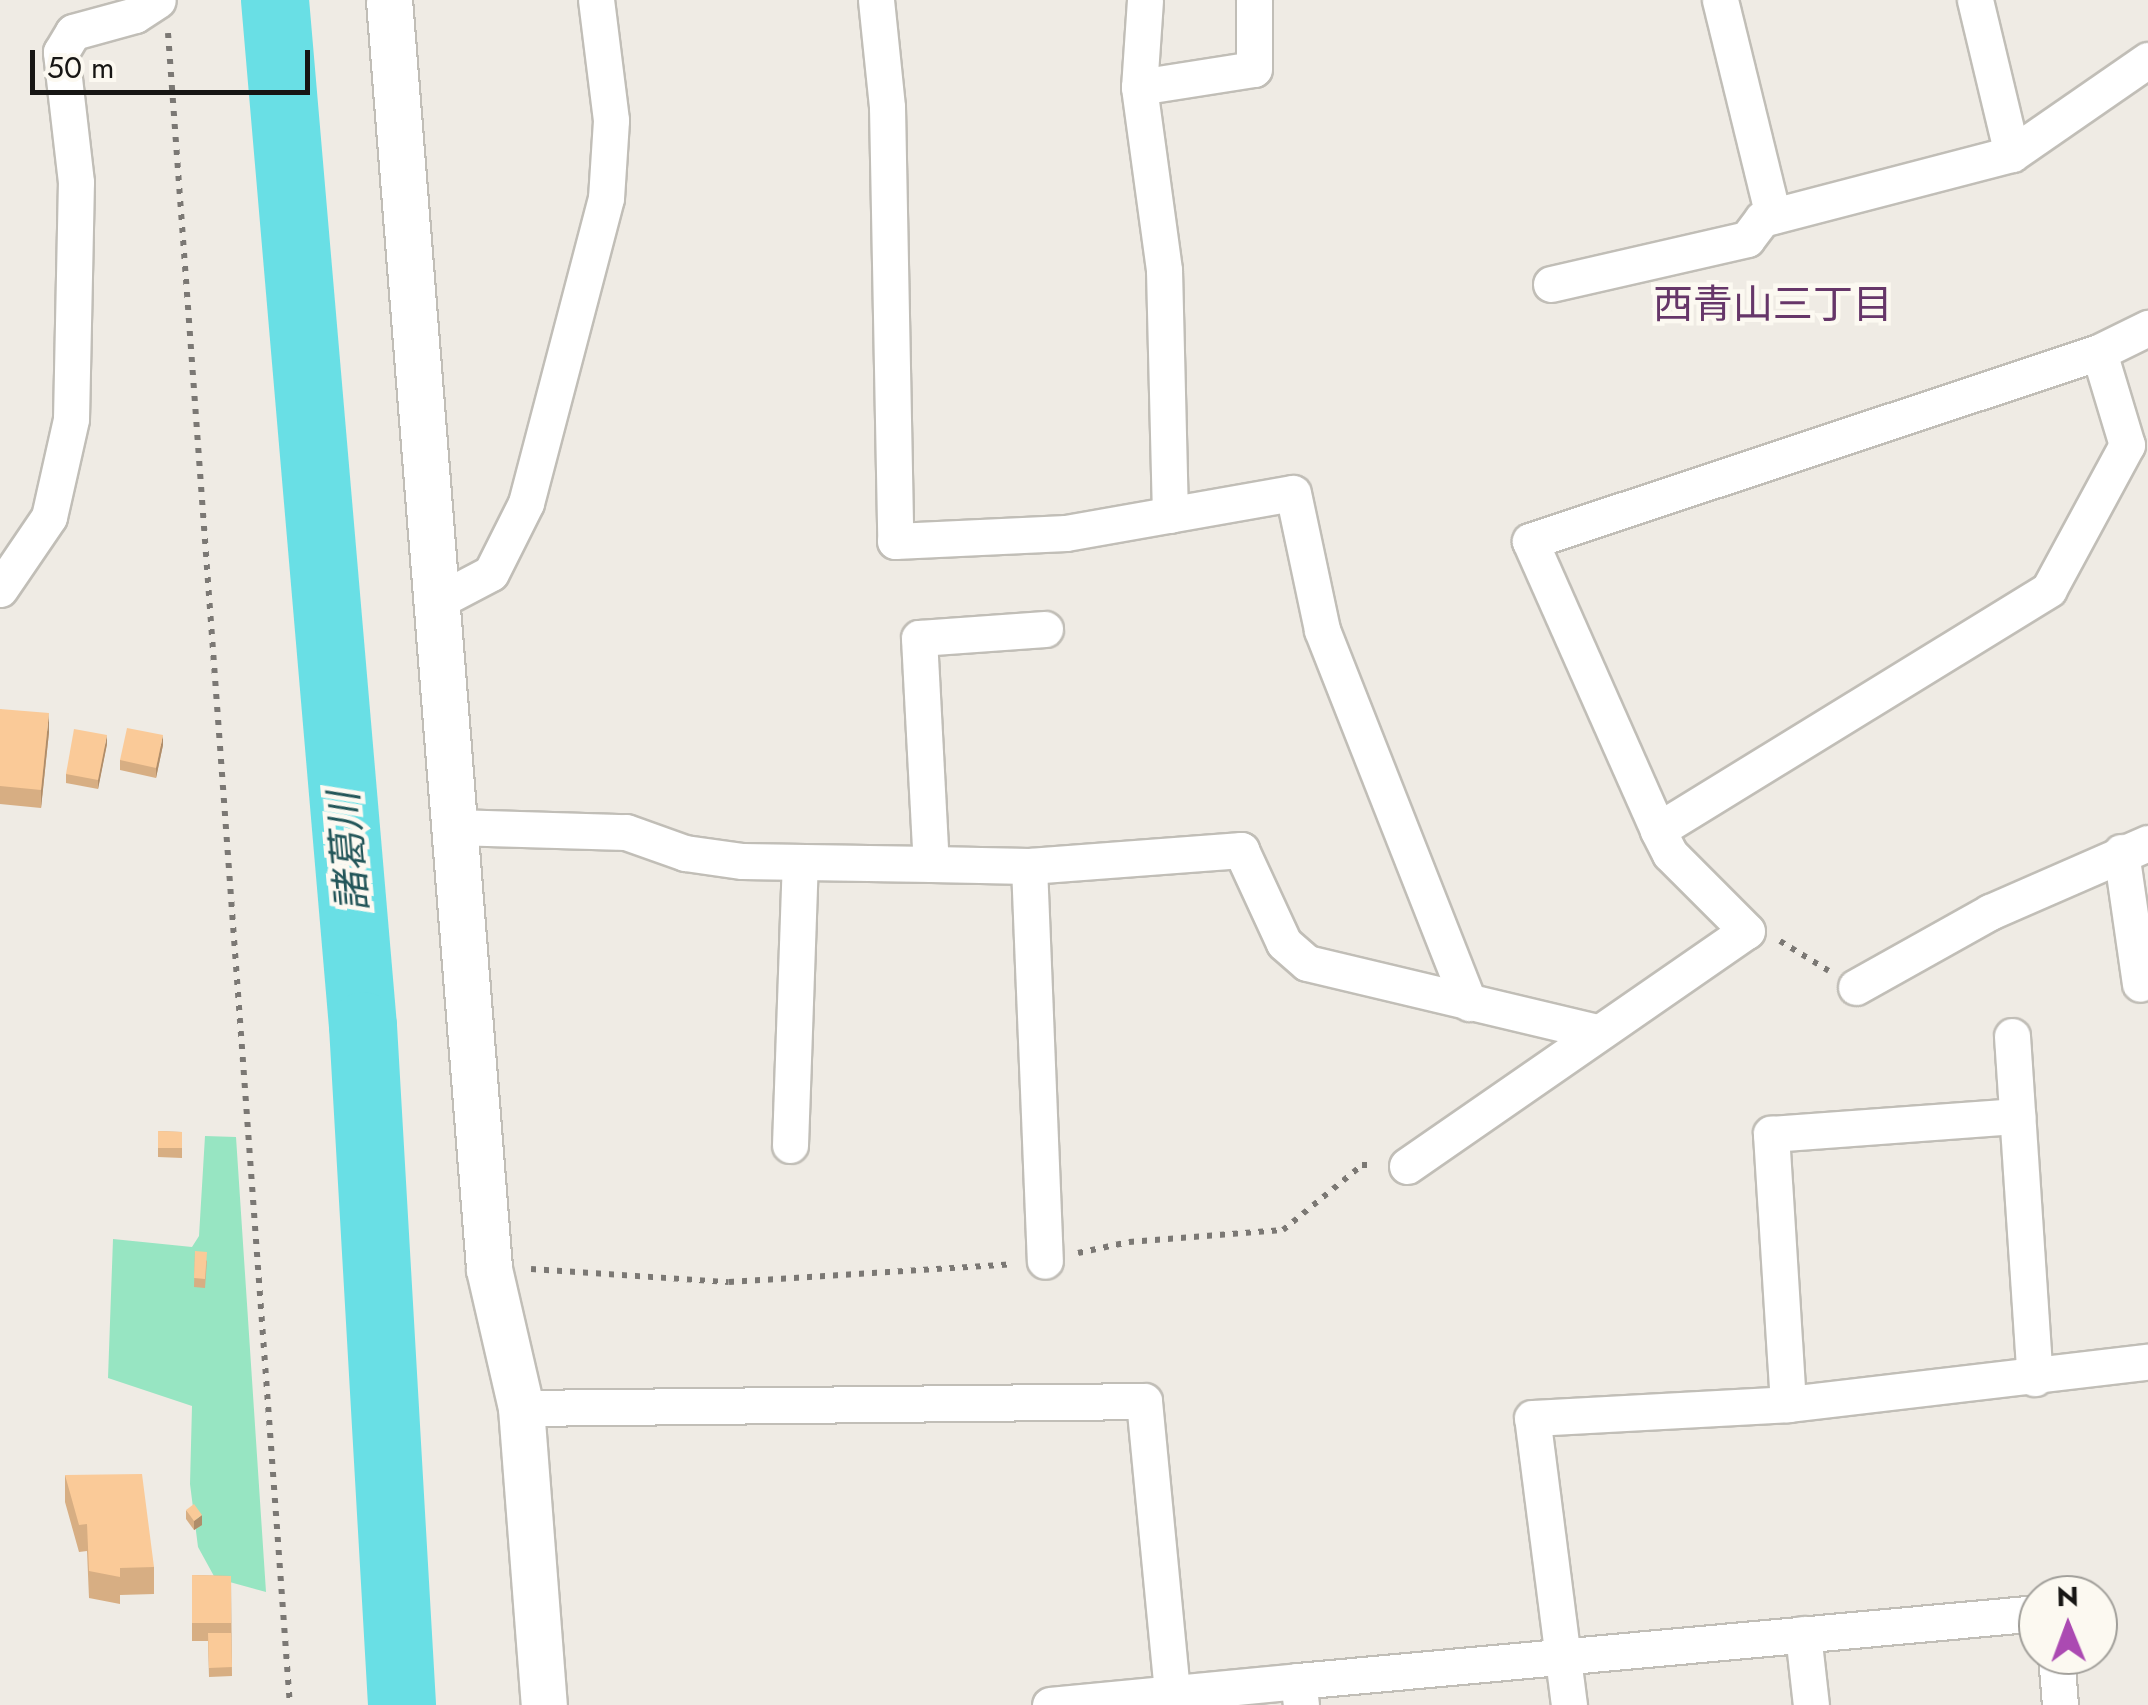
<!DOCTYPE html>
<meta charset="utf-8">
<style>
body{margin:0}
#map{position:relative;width:2148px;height:1705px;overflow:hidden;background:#efebe4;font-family:Jost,"Noto Sans JP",sans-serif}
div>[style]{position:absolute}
.green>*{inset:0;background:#97e5c2}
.river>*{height:68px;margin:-34px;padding:0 34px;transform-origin:34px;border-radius:34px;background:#69dfe5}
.path>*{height:6px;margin-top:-3px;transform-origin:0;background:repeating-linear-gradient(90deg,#7b7874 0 5px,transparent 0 13px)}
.roads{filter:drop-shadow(2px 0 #c1beb7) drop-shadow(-2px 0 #c1beb7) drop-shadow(0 2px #c1beb7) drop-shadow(0 -2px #c1beb7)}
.minor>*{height:35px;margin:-17.5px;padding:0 17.5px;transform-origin:17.5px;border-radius:17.5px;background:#fff}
.tertiary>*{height:45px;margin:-22.5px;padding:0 22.5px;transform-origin:22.5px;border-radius:22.5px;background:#fff}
.wall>*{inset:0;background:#d7ae83}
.shaded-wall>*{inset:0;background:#af8d6a}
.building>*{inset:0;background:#faca98}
span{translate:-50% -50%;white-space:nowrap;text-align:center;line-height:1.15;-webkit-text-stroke:9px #fcf9f1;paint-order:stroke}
.neighbourhood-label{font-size:40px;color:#663669}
.water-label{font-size:40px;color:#235659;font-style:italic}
.north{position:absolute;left:2018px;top:1575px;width:100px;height:100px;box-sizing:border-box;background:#fcf9f1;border:2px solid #a09e99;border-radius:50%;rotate:359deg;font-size:28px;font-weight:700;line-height:40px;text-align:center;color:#171614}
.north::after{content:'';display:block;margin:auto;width:35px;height:45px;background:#ab4ab2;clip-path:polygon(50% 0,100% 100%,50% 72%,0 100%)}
.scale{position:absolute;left:30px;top:50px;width:280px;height:45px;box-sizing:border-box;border:5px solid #171614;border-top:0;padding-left:12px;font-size:30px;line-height:35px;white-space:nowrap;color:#171614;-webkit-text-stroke:8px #fcf9f1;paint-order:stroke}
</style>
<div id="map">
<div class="green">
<div style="clip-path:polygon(205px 1136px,236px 1137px,266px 1592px,215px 1578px,198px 1547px,190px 1484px,192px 1406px,108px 1378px,113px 1239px,192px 1247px,199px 1236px)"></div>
</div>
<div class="river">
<div style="left:275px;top:0;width:1030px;rotate:85.1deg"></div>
<div style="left:363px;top:1026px;width:680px;rotate:86.71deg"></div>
</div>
<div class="path">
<div style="left:168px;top:33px;width:1676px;rotate:85.83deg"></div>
<div style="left:1780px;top:941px;width:57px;rotate:31.5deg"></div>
<div style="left:1078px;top:1253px;width:52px;rotate:-12.2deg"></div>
<div style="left:1129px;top:1242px;width:154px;rotate:-4.5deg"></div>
<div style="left:1283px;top:1230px;width:102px;rotate:-39.4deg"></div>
<div style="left:1362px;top:1165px;width:13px"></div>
<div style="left:531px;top:1269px;width:198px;rotate:3.8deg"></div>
<div style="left:729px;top:1282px;width:284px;rotate:-3.6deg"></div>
</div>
<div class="roads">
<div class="minor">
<div style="left:876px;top:0;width:108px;rotate:84.1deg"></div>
<div style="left:887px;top:107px;width:434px;rotate:88.9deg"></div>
<div style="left:895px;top:541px;width:171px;rotate:-2.7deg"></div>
<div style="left:1066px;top:533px;width:230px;rotate:-10deg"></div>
<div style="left:1293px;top:493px;width:140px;rotate:78deg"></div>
<div style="left:1322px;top:630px;width:401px;rotate:68.5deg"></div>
<div style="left:1145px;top:0;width:87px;rotate:93.9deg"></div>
<div style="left:1139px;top:87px;width:185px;rotate:82.2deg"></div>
<div style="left:1164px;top:270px;width:245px;rotate:88.6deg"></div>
<div style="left:1720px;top:0;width:222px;rotate:76.2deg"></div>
<div style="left:1975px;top:0;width:158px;rotate:76.5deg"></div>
<div style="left:1139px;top:87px;width:116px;rotate:-8.9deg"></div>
<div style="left:1254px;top:69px;width:69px;rotate:-90deg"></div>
<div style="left:1551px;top:284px;width:201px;rotate:-12.9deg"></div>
<div style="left:1747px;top:239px;width:25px;rotate:-53deg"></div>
<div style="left:1762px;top:219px;width:258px;rotate:-14.6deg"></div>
<div style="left:2012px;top:154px;width:165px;rotate:-34.7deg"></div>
<div style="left:0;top:589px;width:87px;rotate:-55.8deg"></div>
<div style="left:49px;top:517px;width:100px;rotate:-77.3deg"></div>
<div style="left:71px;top:419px;width:237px;rotate:-88.8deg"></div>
<div style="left:76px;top:182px;width:131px;rotate:-96.6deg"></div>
<div style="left:61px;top:52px;width:23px;rotate:-59deg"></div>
<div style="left:73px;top:32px;width:64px;rotate:-15.3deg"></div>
<div style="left:135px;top:15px;width:27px;rotate:-33deg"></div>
<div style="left:434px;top:603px;width:64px;rotate:-27.8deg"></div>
<div style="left:491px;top:573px;width:78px;rotate:-63.4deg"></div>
<div style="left:526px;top:503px;width:315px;rotate:-75.3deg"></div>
<div style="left:606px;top:198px;width:78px;rotate:-86.3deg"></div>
<div style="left:611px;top:120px;width:121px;rotate:-97.1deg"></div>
<div style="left:1045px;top:629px;width:126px;rotate:175.9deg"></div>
<div style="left:919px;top:638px;width:226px;rotate:87deg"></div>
<div style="left:931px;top:864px;width:98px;rotate:1.2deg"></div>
<div style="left:1029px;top:866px;width:213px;rotate:-4.3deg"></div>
<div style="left:1241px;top:850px;width:102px;rotate:65.2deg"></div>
<div style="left:1284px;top:943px;width:30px;rotate:41deg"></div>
<div style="left:1307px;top:963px;width:297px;rotate:13.4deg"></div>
<div style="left:453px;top:827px;width:173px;rotate:1.7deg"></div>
<div style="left:626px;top:832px;width:63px;rotate:19.6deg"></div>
<div style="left:685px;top:853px;width:58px;rotate:8deg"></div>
<div style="left:742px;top:861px;width:189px;rotate:0.9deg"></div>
<div style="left:1658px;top:830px;width:316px;rotate:-113.9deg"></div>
<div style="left:1530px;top:541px;width:600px;rotate:-18.37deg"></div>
<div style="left:2121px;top:852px;width:133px;rotate:81.8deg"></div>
<div style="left:1029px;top:866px;width:395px;rotate:87.7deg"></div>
<div style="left:1856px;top:987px;width:154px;rotate:-29.2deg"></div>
<div style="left:1990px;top:912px;width:172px;rotate:-23.6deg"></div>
<div style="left:2012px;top:1036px;width:343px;rotate:86.2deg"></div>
<div style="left:790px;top:1145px;width:283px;rotate:-88deg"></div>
<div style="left:1407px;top:1166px;width:413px;rotate:-34.7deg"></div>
<div style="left:1747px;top:931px;width:109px;rotate:-135deg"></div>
<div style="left:1670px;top:854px;width:27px;rotate:-117deg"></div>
<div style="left:1658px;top:830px;width:459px;rotate:-31.6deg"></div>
<div style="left:2049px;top:589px;width:164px;rotate:-61.6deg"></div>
<div style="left:2127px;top:445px;width:97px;rotate:-106.8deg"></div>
<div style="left:2099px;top:352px;width:55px;rotate:-26.1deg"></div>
<div style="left:1788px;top:1404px;width:271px;rotate:-93.6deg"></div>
<div style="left:1771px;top:1134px;width:247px;rotate:-4.2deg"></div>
<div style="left:521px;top:1408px;width:623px;rotate:-0.64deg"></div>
<div style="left:1144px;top:1401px;width:294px;rotate:84.5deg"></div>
<div style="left:1803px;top:1634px;width:71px;rotate:83.6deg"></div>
<div style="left:2056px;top:1655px;width:50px;rotate:85.4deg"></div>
<div style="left:1050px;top:1705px;width:249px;rotate:-5.5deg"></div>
<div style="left:1301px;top:1705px;width:24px;rotate:-97deg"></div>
<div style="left:1298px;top:1681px;width:743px;rotate:-5.25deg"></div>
<div style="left:1569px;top:1705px;width:289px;rotate:-97.3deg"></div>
<div style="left:1532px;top:1418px;width:256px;rotate:-3.1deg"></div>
<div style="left:1788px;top:1404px;width:362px;rotate:-6.7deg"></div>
</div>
<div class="tertiary">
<div style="left:389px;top:0;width:1273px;rotate:85.49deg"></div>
<div style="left:489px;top:1269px;width:143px;rotate:77deg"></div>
<div style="left:521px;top:1408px;width:298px;rotate:85.6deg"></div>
</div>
</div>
<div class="wall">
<div style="clip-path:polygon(0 709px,49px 732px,41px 808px,0 804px)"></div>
<div style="clip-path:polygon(107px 744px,98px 789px,66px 783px,66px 774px)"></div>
<div style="clip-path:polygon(163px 745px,156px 778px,120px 770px,120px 760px)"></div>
<div style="clip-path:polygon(158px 1131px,182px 1132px,182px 1158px,158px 1157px)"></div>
<div style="clip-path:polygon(195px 1251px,207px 1261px,205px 1288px,194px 1287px)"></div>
<div style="clip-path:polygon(65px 1475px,154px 1567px,154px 1594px,120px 1595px,120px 1604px,89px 1598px,87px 1551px,79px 1552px,65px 1502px)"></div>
<div style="clip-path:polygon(186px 1510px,202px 1525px,194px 1530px,186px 1519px)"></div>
<div style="clip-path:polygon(192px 1575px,231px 1576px,232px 1676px,209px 1677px,208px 1641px,192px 1641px)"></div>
</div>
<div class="shaded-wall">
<div style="clip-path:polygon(49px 713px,49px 732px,41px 808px,41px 790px)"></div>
<div style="clip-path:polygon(107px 735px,107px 744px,98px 789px,98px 780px)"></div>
<div style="clip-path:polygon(163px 735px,163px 745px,156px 778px,156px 768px)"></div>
<div style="clip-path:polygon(202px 1515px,202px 1525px,194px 1530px,194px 1521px)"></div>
</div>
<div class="building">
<div style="clip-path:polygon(0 709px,49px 713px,41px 790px,0 786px)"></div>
<div style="clip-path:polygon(127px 728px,163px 735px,156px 768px,120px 760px)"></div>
<div style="clip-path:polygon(74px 729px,107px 735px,98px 780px,66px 774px)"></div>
<div style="clip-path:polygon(158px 1131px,182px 1132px,182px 1148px,158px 1148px)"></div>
<div style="clip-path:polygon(195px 1251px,207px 1252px,205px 1279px,194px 1278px)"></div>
<div style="clip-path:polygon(142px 1474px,154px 1567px,120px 1568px,120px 1577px,89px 1571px,87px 1524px,79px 1525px,65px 1475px)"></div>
<div style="clip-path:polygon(194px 1504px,202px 1515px,194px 1521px,186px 1510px)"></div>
<div style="clip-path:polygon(192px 1575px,231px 1576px,231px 1623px,192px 1623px)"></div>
<div style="clip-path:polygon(208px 1633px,231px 1633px,232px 1667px,209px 1668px)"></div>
</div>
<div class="neighbourhood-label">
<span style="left:1773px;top:304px">西青山三丁目</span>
</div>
<div class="water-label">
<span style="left:348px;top:852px;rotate:-95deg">諸葛川</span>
</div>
<div class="north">N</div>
<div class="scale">50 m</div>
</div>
